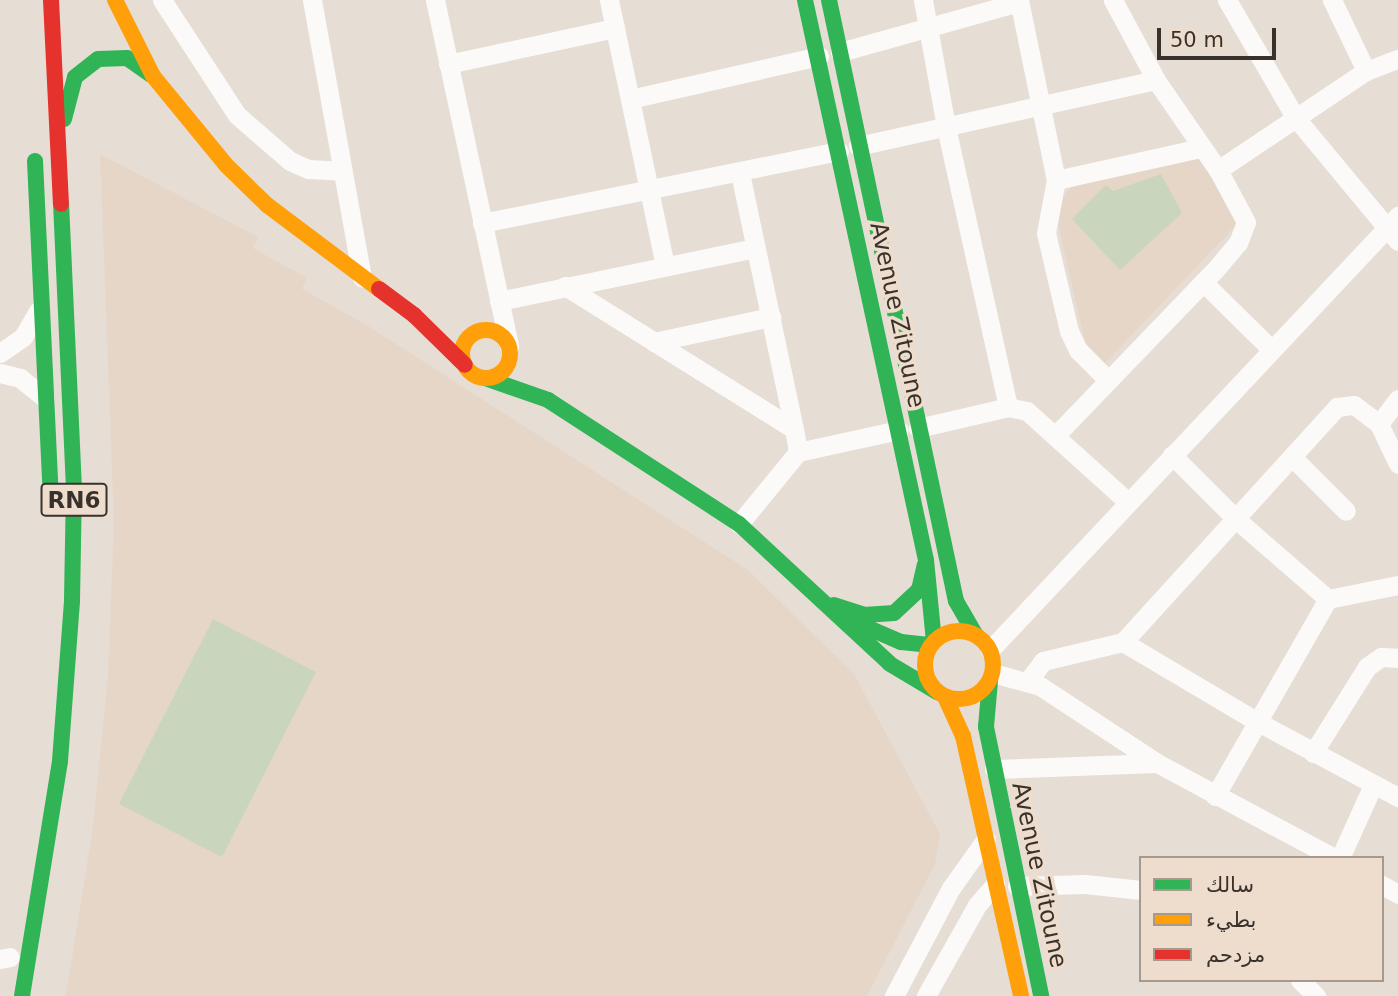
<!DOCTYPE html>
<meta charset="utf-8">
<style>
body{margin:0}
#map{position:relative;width:1398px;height:996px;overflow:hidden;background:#e6ddd5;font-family:"DejaVu Sans",Cairo,sans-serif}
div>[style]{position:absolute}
.built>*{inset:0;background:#e6d6c7}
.green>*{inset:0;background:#c9d6bd}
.street>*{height:19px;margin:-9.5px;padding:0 9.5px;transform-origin:9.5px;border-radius:9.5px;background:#fbfaf9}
.fast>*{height:16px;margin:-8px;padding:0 8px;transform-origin:8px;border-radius:8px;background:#30b455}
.slow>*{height:16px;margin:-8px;padding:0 8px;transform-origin:8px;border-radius:8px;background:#ff9f0a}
.slow>.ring{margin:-8px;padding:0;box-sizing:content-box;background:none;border:16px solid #ff9f0a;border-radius:50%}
.jam>*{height:16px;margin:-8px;padding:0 8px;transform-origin:8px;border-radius:8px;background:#e5322d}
span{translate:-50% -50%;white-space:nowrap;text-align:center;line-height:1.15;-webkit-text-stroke:7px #eeddcd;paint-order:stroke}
.shield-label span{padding:2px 5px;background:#eeddcd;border:2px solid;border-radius:5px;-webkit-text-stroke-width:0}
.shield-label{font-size:23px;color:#39322c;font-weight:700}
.street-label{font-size:24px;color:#39322c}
.legend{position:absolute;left:1139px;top:856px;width:245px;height:126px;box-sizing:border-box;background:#eeddcd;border:2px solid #a6998d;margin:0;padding:9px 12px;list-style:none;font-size:21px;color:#39322c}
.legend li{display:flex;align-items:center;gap:14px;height:35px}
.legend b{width:35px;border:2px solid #a6998d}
.scale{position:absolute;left:1157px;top:28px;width:119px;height:32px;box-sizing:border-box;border:4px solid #39322c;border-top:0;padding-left:9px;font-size:21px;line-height:24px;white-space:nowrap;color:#39322c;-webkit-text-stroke:5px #eeddcd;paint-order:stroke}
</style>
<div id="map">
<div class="built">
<div style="clip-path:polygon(100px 154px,258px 237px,253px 248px,307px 278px,302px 289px,365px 324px,748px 570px,854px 674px,940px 834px,935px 864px,867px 996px,66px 996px,93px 826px,108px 676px,114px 521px)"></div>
<div style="clip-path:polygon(1198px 158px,1240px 221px,1105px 363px,1085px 342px,1054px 206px,1076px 183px)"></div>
</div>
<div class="green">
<div style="clip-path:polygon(1161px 174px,1182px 213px,1120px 270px,1072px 219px,1106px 185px,1113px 191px)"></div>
<div style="clip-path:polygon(213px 619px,316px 672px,222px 857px,119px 804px)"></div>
</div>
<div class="street">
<div style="left:162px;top:0;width:137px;rotate:56.9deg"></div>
<div style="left:237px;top:115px;width:70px;rotate:41deg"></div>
<div style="left:290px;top:161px;width:20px;rotate:24deg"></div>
<div style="left:308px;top:169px;width:34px;rotate:3deg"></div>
<div style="left:312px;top:0;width:282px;rotate:79.8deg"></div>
<div style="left:435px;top:0;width:354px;rotate:77.9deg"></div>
<div style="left:609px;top:0;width:272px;rotate:78.1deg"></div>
<div style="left:923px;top:0;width:129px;rotate:79.7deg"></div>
<div style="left:946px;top:127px;width:287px;rotate:77.5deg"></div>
<div style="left:1008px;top:407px;width:19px;rotate:12deg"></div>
<div style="left:1027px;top:411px;width:135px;rotate:42deg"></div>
<div style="left:1019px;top:0;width:184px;rotate:78.4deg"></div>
<div style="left:1056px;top:180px;width:54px;rotate:100.7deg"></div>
<div style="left:1046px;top:233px;width:101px;rotate:76.8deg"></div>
<div style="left:1069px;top:331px;width:21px;rotate:65deg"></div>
<div style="left:1078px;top:350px;width:41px;rotate:45deg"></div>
<div style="left:1227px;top:0;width:135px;rotate:59.8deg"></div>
<div style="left:1295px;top:117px;width:161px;rotate:50.3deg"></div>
<div style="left:1332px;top:0;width:79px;rotate:64.4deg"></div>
<div style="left:840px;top:52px;width:186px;rotate:-15.6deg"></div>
<div style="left:448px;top:64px;width:171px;rotate:-12.2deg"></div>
<div style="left:630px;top:99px;width:194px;rotate:-12.8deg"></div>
<div style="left:858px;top:146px;width:305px;rotate:-12.5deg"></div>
<div style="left:1218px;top:170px;width:178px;rotate:-33.8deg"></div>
<div style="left:1366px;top:71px;width:34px;rotate:-21deg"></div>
<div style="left:740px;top:173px;width:262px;rotate:78.1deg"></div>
<div style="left:1056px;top:180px;width:148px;rotate:-12.5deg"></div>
<div style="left:482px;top:223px;width:364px;rotate:-11.4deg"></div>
<div style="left:1203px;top:282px;width:95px;rotate:44.6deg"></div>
<div style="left:565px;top:286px;width:270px;rotate:32deg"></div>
<div style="left:794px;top:429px;width:23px;rotate:80deg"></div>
<div style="left:499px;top:301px;width:262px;rotate:-11.7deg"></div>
<div style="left:654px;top:342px;width:120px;rotate:-12.1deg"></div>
<div style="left:0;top:353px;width:28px;rotate:-35deg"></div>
<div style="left:23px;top:337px;width:30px;rotate:-60deg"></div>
<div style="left:0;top:373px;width:21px;rotate:14deg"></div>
<div style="left:20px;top:378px;width:32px;rotate:39deg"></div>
<div style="left:1379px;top:424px;width:31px;rotate:-53deg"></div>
<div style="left:918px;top:428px;width:92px;rotate:-13.1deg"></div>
<div style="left:1055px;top:436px;width:231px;rotate:-46.1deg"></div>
<div style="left:1215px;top:270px;width:35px;rotate:-50deg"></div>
<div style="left:1238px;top:243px;width:22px;rotate:-69deg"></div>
<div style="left:1246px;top:222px;width:59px;rotate:-118.3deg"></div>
<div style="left:1218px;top:170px;width:109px;rotate:-124.6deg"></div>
<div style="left:1156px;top:80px;width:91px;rotate:-118.3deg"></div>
<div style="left:1172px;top:455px;width:92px;rotate:45deg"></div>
<div style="left:1237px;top:520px;width:121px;rotate:41deg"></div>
<div style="left:1292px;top:457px;width:76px;rotate:45deg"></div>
<div style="left:739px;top:524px;width:93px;rotate:-50.7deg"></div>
<div style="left:798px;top:452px;width:103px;rotate:-12.3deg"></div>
<div style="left:1123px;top:642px;width:157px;rotate:30.7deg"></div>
<div style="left:1258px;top:722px;width:159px;rotate:28.2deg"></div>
<div style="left:990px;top:650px;width:596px;rotate:-46.77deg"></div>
<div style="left:993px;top:673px;width:49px;rotate:15.5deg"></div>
<div style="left:1040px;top:686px;width:140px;rotate:33.3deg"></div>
<div style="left:1157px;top:763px;width:201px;rotate:28.2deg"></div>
<div style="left:1028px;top:681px;width:25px;rotate:-53deg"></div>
<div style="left:1043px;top:661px;width:82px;rotate:-13.4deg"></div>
<div style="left:1123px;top:642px;width:318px;rotate:-47.7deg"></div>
<div style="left:1337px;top:407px;width:17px;rotate:-7deg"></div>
<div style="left:1354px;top:405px;width:31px;rotate:37deg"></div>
<div style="left:1379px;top:424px;width:44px;rotate:64.6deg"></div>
<div style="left:1313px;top:753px;width:102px;rotate:-57.9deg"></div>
<div style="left:1367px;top:667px;width:17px;rotate:-36deg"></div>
<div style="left:1381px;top:657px;width:17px;rotate:3deg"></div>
<div style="left:994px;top:769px;width:163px;rotate:-2.1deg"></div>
<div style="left:1215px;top:796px;width:227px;rotate:-60.2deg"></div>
<div style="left:1328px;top:599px;width:71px;rotate:-11.3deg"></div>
<div style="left:1340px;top:858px;width:80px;rotate:-65.7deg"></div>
<div style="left:1382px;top:885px;width:18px;rotate:29deg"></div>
<div style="left:1017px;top:886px;width:68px;rotate:-1.7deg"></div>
<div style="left:1085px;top:884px;width:56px;rotate:6.1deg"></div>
<div style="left:0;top:959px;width:10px;rotate:-11deg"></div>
<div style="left:1300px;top:980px;width:23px;rotate:45deg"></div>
<div style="left:894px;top:996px;width:122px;rotate:-62.2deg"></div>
<div style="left:951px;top:888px;width:60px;rotate:-54.5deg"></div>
<div style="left:926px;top:996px;width:104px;rotate:-60.7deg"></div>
<div style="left:977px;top:905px;width:28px;rotate:-49deg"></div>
</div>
<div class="fast">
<div style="left:805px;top:0;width:573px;rotate:77.81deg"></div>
<div style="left:926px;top:560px;width:81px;rotate:84.4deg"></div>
<div style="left:829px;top:0;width:614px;rotate:78.07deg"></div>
<div style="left:956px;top:601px;width:39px;rotate:60deg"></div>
<div style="left:64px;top:119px;width:43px;rotate:-75.3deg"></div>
<div style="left:75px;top:77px;width:29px;rotate:-38deg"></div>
<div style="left:98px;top:59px;width:29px;rotate:-2deg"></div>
<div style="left:127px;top:58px;width:29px;rotate:35deg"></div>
<div style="left:35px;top:161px;width:322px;rotate:87.3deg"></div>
<div style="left:485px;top:378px;width:67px;rotate:19.2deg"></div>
<div style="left:548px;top:400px;width:228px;rotate:33deg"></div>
<div style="left:739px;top:524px;width:206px;rotate:42.8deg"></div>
<div style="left:890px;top:664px;width:55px;rotate:30.8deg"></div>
<div style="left:834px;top:605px;width:32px;rotate:18deg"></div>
<div style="left:864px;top:615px;width:30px;rotate:-4deg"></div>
<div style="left:894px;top:613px;width:34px;rotate:-43deg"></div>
<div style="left:919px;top:590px;width:26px;rotate:-77deg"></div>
<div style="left:857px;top:623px;width:48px;rotate:23.4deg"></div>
<div style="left:901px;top:642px;width:30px;rotate:6deg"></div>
<div style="left:990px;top:681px;width:46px;rotate:95deg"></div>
<div style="left:986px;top:727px;width:275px;rotate:78.4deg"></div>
<div style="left:22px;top:996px;width:238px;rotate:-80.8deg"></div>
<div style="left:60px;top:761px;width:161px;rotate:-85.7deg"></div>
<div style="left:72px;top:600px;width:111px;rotate:-89deg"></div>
<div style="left:74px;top:489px;width:285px;rotate:-92.6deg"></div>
</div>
<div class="slow">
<div style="left:115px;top:0;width:85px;rotate:63.4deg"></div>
<div style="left:153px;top:76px;width:115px;rotate:50.6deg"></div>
<div style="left:226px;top:165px;width:57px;rotate:44.3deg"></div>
<div style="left:267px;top:205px;width:140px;rotate:36.9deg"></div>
<div class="ring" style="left:462px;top:330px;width:32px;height:32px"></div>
<div class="ring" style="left:925px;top:631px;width:52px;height:52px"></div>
<div style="left:945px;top:697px;width:43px;rotate:65.2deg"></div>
<div style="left:963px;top:736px;width:266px;rotate:77.4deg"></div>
</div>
<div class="jam">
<div style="left:51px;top:0;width:204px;rotate:87.2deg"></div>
<div style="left:379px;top:289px;width:44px;rotate:36.6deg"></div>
<div style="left:414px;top:315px;width:71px;rotate:44.4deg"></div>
</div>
<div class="shield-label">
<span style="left:74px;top:500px">RN6</span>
</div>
<div class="street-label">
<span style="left:897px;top:315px;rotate:78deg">Avenue Zitoune</span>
<span style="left:1039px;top:875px;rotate:78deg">Avenue Zitoune</span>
</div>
<ul class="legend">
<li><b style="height:9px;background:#30b455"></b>سالك</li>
<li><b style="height:9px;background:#ff9f0a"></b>بطيء</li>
<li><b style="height:9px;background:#e5322d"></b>مزدحم</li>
</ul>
<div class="scale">50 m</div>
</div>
